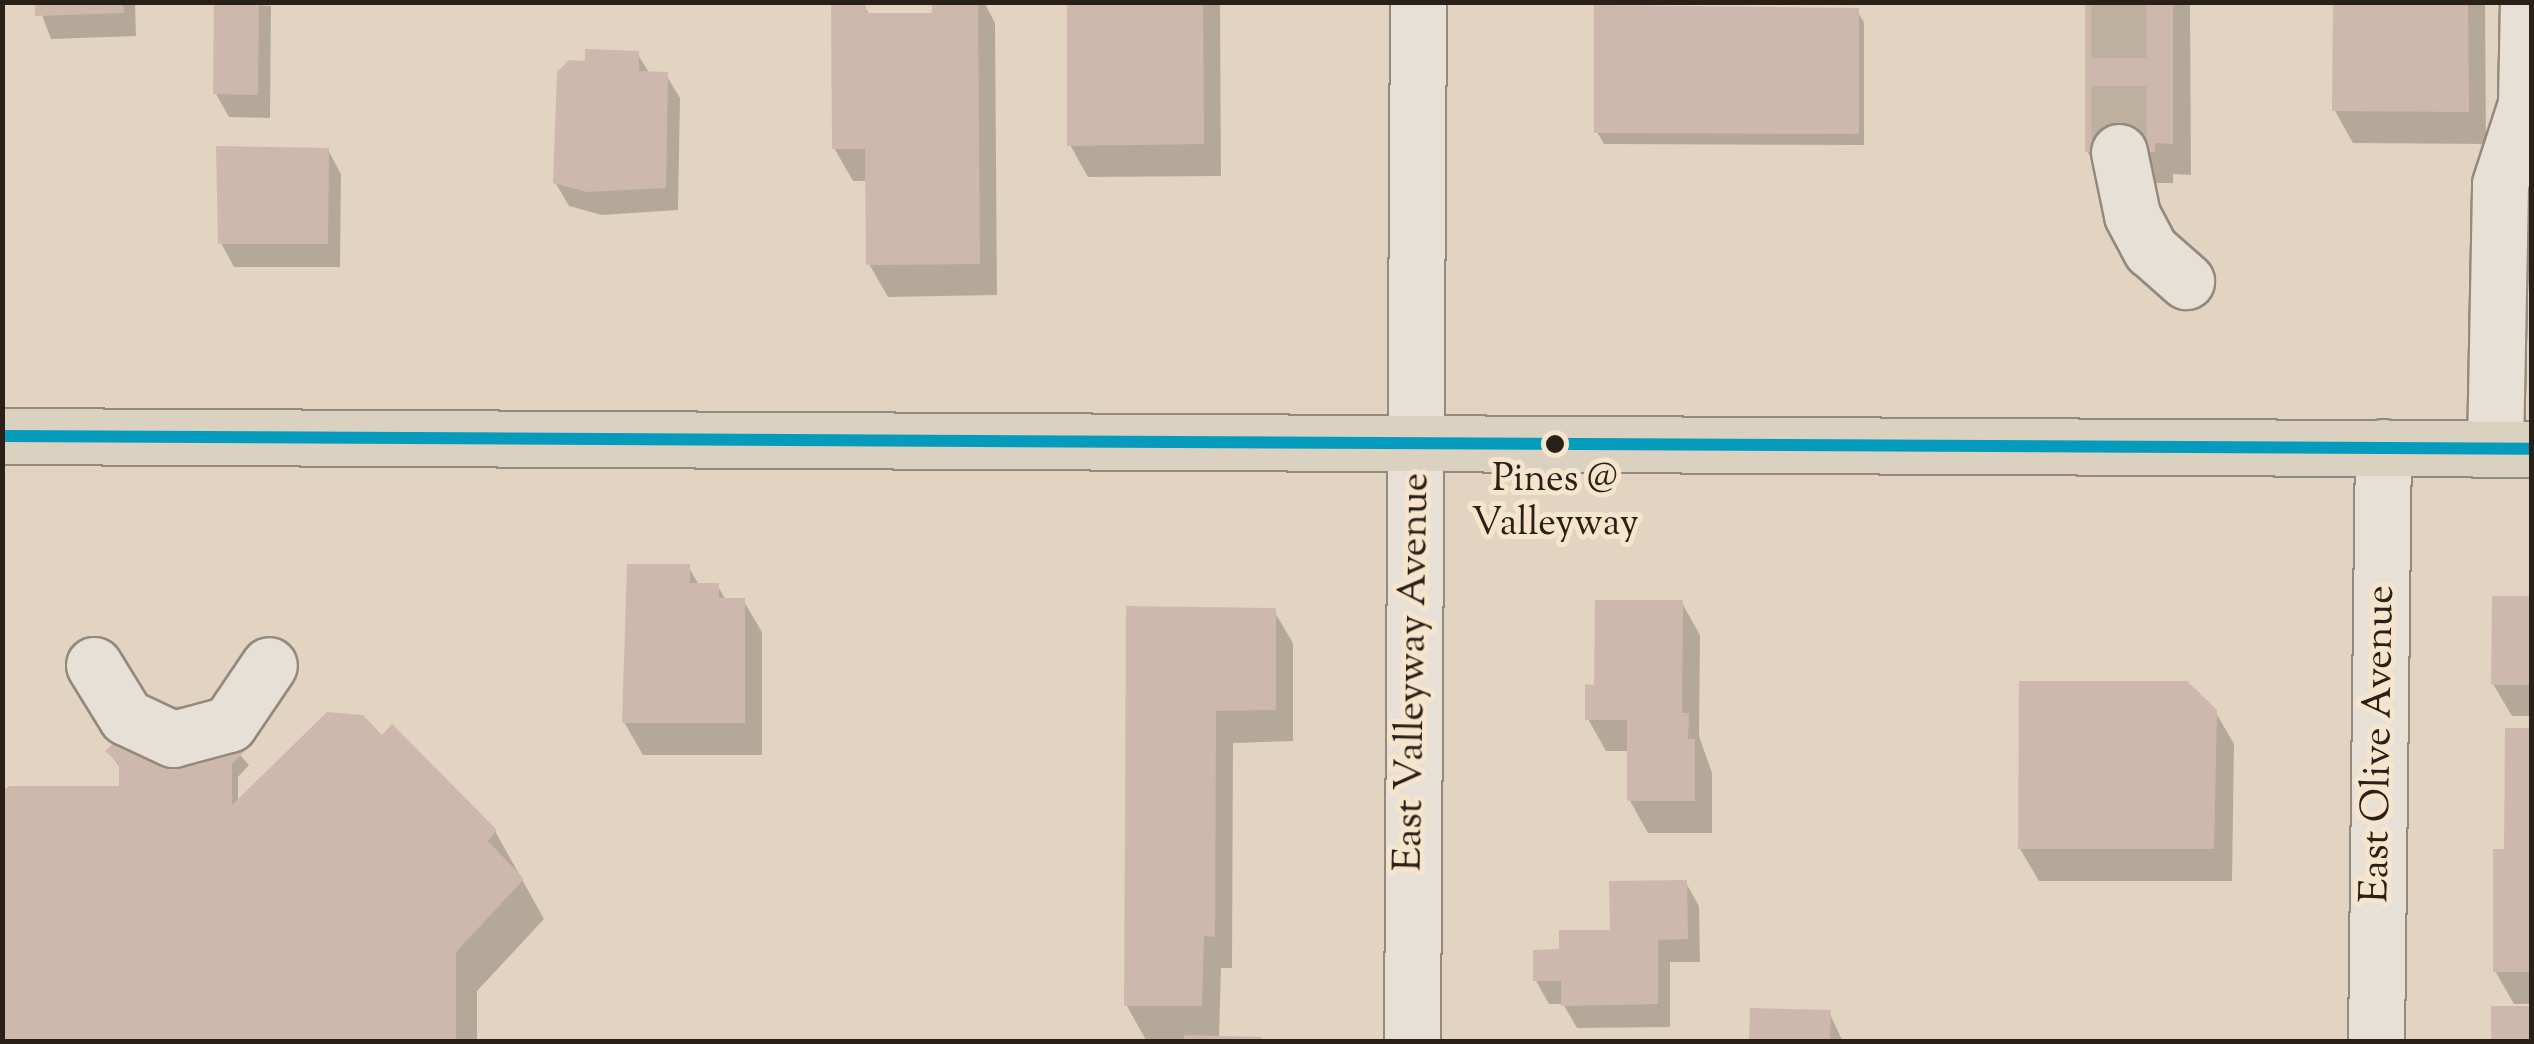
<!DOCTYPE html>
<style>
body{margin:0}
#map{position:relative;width:2534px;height:1044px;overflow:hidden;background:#e2d4c0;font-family:"Sorts Mill Goudy",serif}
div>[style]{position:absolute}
.shadow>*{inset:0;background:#0003}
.building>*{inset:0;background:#ceb8ad}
.minor-tunnel>*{height:55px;margin-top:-27.5px;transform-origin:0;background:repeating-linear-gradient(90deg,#bdb09e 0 55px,transparent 0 83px)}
.roads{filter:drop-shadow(2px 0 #938a7d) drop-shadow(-2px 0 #938a7d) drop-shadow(0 2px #938a7d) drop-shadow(0 -2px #938a7d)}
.minor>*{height:55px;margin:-27.5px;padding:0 27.5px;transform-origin:27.5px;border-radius:27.5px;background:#e7e0d6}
.major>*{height:55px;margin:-27.5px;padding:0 27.5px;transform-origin:27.5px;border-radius:27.5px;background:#dad1c1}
.bus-1>*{height:12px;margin:-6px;padding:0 6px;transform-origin:6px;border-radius:6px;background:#049bbc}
.dots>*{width:28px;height:28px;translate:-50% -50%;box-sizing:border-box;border:5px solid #f6e5cc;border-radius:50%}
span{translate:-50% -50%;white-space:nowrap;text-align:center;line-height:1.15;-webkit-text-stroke:10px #f6e5cc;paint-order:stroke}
.bus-label{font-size:38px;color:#292018}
.street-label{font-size:40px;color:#292018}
.frame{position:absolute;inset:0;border:5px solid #292018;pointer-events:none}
</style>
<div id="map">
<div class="shadow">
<div style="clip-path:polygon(37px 2px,135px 2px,136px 36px,51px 39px)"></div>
<div style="clip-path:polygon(217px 2px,271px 6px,270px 118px,229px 117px,216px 94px)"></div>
<div style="clip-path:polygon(935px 2px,984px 2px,995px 23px,997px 295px,888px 297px,869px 264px,868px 181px,853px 181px,834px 148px,865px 7px,870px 16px,935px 15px)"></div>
<div style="clip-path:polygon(1070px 2px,1220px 2px,1221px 176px,1088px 177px,1070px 145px)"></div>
<div style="clip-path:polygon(2088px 2px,2190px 2px,2191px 175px,2173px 174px,2173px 183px,2106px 183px,2087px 151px)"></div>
<div style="clip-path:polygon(2336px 2px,2485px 2px,2486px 144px,2353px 143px,2335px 111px)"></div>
<div style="clip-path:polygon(1857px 11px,1864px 22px,1864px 145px,1604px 144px,1597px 132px)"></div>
<div style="clip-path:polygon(637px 53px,650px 74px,666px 75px,680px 98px,678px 210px,602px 215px,569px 206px,555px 182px,587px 63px)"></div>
<div style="clip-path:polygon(328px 150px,341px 174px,340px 267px,234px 267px,221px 243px)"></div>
<div style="clip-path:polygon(688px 566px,699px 585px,717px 585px,726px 600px,743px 600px,762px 632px,762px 755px,643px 755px,624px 722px)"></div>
<div style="clip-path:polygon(2532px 599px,2532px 716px,2512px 716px,2493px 684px)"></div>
<div style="clip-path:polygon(1682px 603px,1700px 635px,1699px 736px,1712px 773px,1712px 833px,1648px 833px,1630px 801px,1630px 751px,1606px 751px,1588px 719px,1597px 687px)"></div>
<div style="clip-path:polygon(1129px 609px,1274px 611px,1293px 643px,1293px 741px,1233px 743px,1232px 968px,1221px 968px,1219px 1038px,1147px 1042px,1127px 1006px)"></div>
<div style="clip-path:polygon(198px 708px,249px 765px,238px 777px,238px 803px,382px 739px,495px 831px,544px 919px,477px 991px,477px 1042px,2px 1042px,121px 788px,121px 769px,108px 751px)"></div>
<div style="clip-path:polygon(2215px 711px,2234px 744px,2232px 881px,2039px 881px,2020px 849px)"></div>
<div style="clip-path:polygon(2532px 731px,2532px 1004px,2514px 1004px,2495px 971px,2506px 851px)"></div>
<div style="clip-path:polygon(1686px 883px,1699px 906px,1700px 962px,1670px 962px,1670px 1027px,1577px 1028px,1563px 1004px,1549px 1004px,1536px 981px,1562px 951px,1613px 933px)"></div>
<div style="clip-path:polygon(1829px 1012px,1843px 1042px,1752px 1042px)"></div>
</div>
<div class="building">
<div style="clip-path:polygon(35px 2px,123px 2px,124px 13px,35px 16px)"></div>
<div style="clip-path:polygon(214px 2px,259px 2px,258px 95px,213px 94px)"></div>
<div style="clip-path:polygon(932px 2px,978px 2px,980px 264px,866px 265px,865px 149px,832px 149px,831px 5px,866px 5px,866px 13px,932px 13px)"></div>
<div style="clip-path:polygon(1067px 2px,1203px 2px,1204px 144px,1067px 146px)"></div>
<div style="clip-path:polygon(2085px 2px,2173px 2px,2173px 144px,2155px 143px,2155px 152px,2085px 152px)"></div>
<div style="clip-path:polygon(2333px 2px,2468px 2px,2469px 112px,2332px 111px)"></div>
<div style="clip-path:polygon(1594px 5px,1859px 8px,1859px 134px,1594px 133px)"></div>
<div style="clip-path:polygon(585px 49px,639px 51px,639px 71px,668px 72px,666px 188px,587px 192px,553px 183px,557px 72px,569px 60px,585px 61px)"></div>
<div style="clip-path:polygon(216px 146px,329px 148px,328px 244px,218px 244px)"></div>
<div style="clip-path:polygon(627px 564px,690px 564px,690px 583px,719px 583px,719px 598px,745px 598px,745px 723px,622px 723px)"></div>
<div style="clip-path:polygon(2492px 596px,2532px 596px,2532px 685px,2491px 685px)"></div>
<div style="clip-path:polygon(1595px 600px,1683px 600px,1682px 713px,1689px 713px,1688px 739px,1695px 739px,1695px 801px,1627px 801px,1627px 720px,1585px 720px,1585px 684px,1594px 685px)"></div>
<div style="clip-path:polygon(1126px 606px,1276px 608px,1276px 710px,1216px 711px,1215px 937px,1204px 936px,1202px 1006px,1124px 1006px)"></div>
<div style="clip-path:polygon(2019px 681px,2187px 681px,2217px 710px,2214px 849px,2018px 849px)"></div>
<div style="clip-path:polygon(155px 706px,199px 706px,244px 752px,232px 764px,232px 805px,327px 712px,363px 715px,382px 735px,392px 724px,497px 830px,488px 841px,524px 879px,456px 952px,456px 1042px,2px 1042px,2px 792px,9px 786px,119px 786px,119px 764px,105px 751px)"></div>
<div style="clip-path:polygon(2505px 728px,2532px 728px,2532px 972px,2493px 972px,2493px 849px,2504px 849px)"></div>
<div style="clip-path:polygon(1687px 880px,1688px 939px,1658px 940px,1658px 1004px,1561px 1006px,1561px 981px,1533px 981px,1533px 950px,1559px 949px,1559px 930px,1610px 930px,1609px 881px)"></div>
<div style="clip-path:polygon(2491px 1006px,2532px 1006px,2532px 1042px,2491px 1042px)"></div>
<div style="clip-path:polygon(1750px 1008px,1831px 1010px,1830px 1042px,1749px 1042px)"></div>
<div style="clip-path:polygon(1184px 1035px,1262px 1037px,1262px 1042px,1184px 1042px)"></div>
</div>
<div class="minor-tunnel">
<div style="left:2119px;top:2px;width:150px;rotate:90deg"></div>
</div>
<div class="roads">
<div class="minor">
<div style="left:2119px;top:152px;width:64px;rotate:78.3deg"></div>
<div style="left:2132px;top:215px;width:40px;rotate:62deg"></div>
<div style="left:2151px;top:250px;width:47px;rotate:41.5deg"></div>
<div style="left:2495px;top:449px;width:265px;rotate:-88.9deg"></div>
<div style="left:2500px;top:184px;width:84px;rotate:-72deg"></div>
<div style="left:2526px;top:104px;width:102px;rotate:-88.9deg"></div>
<div style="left:94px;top:665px;width:61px;rotate:58.4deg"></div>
<div style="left:126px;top:717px;width:52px;rotate:25.1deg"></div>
<div style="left:173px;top:739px;width:58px;rotate:-15deg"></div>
<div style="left:229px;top:724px;width:71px;rotate:-55.9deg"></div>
<div style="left:1412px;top:1042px;width:1040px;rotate:-89.67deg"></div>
<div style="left:2376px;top:1042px;width:595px;rotate:-89.33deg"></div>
</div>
<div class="major">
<div style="left:2px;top:436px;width:2530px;rotate:0.29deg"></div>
</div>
</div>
<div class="bus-1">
<div style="left:2px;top:436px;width:2530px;rotate:0.29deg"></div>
</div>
<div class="dots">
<div style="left:1555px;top:444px;background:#292018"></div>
</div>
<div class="bus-label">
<span style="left:1555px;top:504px">Pines @<br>Valleyway</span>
</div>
<div class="street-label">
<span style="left:1414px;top:672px;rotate:-89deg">East Valleyway Avenue</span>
<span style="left:2380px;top:744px;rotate:-89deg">East Olive Avenue</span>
</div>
<div class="frame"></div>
</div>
